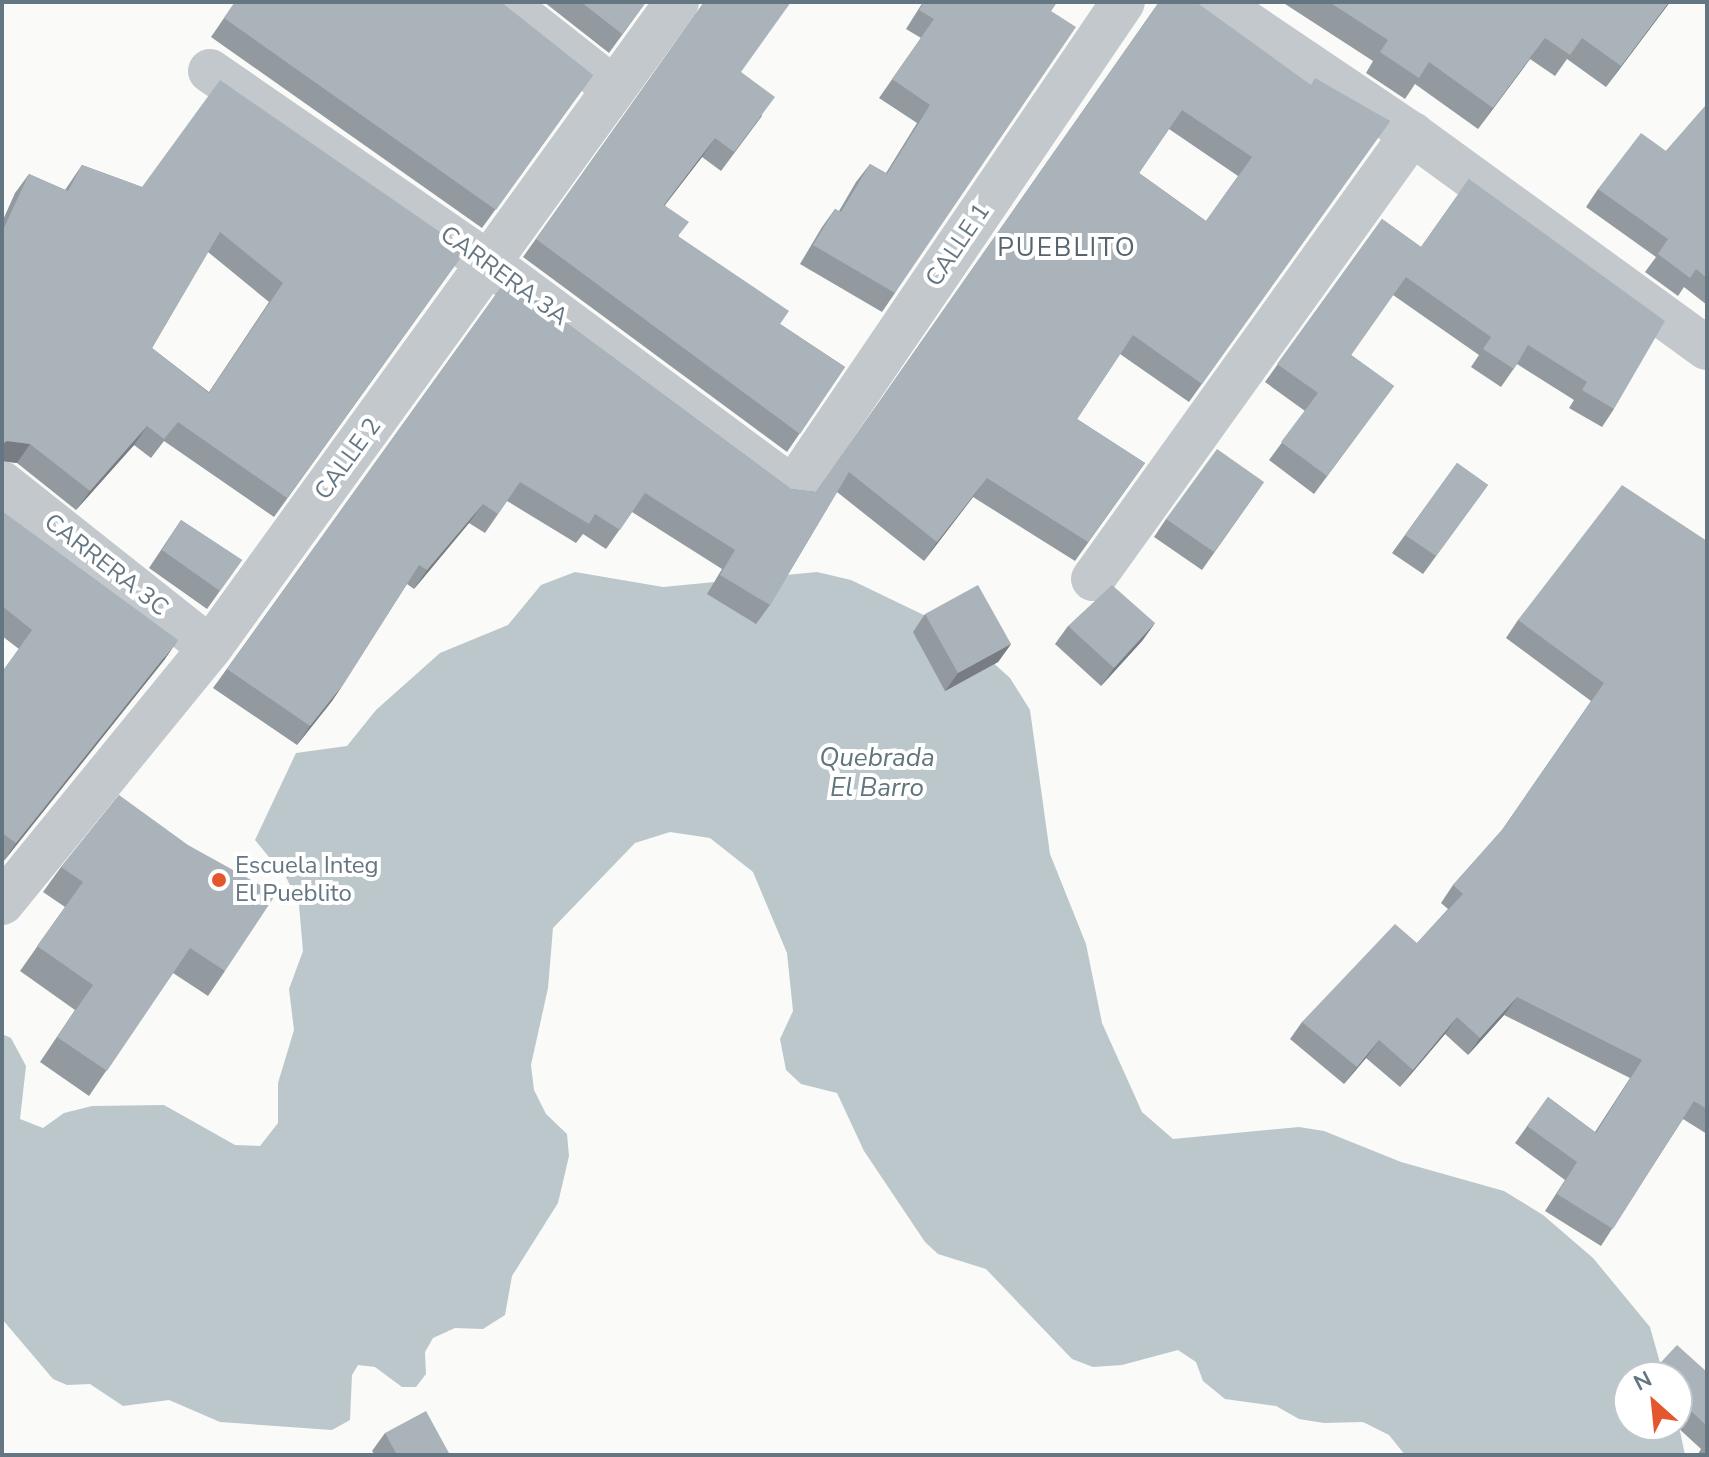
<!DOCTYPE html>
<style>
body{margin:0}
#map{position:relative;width:1709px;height:1457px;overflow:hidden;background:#fafaf8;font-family:"Nunito Sans",sans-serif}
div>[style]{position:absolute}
.water>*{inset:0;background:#bbc7cb}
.minor>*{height:44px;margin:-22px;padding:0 22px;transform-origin:22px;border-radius:22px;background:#c3c8cc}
.wall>*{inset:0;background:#929a9f}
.shaded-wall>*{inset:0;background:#777d82}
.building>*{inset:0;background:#aab3b9}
.dots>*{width:22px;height:22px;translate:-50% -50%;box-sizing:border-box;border:4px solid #fff;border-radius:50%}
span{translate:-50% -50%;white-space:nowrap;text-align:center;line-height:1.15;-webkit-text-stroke:8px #fff;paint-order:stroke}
.street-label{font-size:24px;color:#657683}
.poi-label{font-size:24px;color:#657683}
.left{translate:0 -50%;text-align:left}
.neighbourhood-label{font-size:26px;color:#57646e;letter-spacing:2px}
.water-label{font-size:26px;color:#60757c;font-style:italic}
.frame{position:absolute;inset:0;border:4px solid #657683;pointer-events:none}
.north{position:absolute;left:1613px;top:1361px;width:80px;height:80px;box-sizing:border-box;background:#fff;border:2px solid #c1c8cd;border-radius:50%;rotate:333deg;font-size:22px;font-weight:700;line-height:32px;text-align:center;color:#657683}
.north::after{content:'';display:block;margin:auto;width:28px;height:36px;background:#e4572e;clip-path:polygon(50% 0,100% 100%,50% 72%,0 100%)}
</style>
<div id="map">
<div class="water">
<div style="clip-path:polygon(575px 572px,663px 587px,817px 572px,851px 580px,959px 632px,1010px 678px,1030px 710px,1050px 854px,1086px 944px,1102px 1023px,1142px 1112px,1173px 1139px,1299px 1127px,1324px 1131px,1401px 1162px,1504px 1191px,1543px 1215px,1593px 1258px,1650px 1327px,1664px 1377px,1629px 1377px,1629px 1425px,1677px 1425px,1677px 1417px,1685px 1455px,1405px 1455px,1389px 1435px,1363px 1422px,1324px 1423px,1299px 1419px,1276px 1406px,1225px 1399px,1203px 1381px,1196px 1362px,1178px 1350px,1122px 1365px,1093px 1367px,1072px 1359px,986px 1269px,938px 1254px,925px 1242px,864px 1151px,837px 1093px,801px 1084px,786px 1070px,780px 1039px,793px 1011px,787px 953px,753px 872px,710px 838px,670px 832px,635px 843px,553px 928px,548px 988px,531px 1065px,534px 1090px,546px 1114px,567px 1134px,569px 1156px,558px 1203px,512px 1276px,505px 1315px,483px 1329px,455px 1328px,433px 1338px,425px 1352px,426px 1374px,416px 1387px,402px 1387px,375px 1367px,358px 1365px,352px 1375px,350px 1420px,332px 1430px,220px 1422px,169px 1400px,123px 1406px,90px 1384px,67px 1385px,53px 1379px,2px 1319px,2px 1034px,11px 1038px,26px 1066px,20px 1119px,43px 1128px,64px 1113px,92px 1106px,164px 1105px,235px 1145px,260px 1146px,278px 1123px,278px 1083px,294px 1030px,289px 989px,303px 951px,299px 905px,287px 879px,255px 840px,296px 753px,347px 746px,376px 710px,440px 653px,508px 625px,541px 585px)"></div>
</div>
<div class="minor">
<div style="left:504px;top:2px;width:137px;rotate:38.2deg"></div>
<div style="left:1216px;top:2px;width:236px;rotate:34deg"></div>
<div style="left:1412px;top:134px;width:364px;rotate:36deg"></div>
<div style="left:210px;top:71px;width:340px;rotate:34.6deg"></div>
<div style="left:490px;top:264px;width:377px;rotate:36.5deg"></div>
<div style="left:793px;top:488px;width:587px;rotate:-55.82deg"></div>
<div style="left:2px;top:483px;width:265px;rotate:38.4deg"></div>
<div style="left:1093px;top:579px;width:548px;rotate:-54.37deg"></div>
<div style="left:2px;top:903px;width:329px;rotate:-50.8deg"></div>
<div style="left:210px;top:648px;width:797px;rotate:-54.14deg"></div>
</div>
<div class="wall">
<div style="clip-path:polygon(235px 2px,593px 75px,482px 228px,211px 37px)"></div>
<div style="clip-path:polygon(544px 2px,646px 2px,609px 53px)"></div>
<div style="clip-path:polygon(704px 2px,741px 72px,762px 116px,721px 171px,702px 157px,665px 205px,679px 237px,780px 324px,845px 367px,787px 452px,523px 257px)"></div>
<div style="clip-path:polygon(923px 2px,1057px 2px,1051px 11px,895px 293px,882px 312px,800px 264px,822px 227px,835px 209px,839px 211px,856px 182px,870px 164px,886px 173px,917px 123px,879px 98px,921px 38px,906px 29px)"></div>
<div style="clip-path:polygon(evenodd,1159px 2px,1311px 85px,1390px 121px,1189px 402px,1120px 354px,1077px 419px,1145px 463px,1075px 561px,973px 497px,924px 561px,837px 492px,770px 605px,756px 624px,707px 594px,722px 569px,632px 512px,606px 549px,583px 534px,576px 543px,507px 501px,485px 533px,469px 523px,414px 589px,407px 584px,332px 701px,297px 745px,213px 688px,507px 279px,791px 489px,816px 492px,1159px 2px,1169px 129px,1238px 176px,1206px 221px,1139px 173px,1169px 129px)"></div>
<div style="clip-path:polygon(1282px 2px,1670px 2px,1606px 87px,1567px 59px,1555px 76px,1530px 59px,1478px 129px,1415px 84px,1405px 99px,1366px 73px,1373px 61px)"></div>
<div style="clip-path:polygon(1707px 104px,1707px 305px,1684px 287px,1678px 296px,1645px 272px,1656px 257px,1586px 207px,1598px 189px,1666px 151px)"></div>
<div style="clip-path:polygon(evenodd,82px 165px,142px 187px,466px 250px,274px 517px,164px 441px,151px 458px,134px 445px,76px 510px,17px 463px,2px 461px,2px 222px,15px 193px,29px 174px,65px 190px,82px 165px,208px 252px,269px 302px,209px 392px,152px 348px,208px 252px)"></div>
<div style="clip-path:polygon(1469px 179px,1614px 409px,1602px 427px,1569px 408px,1574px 400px,1517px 364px,1501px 387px,1471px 367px,1479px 355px,1393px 295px,1351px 355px,1394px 386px,1314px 494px,1269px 460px,1305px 411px,1265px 382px,1382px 219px,1421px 247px)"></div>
<div style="clip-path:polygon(1457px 463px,1488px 485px,1423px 574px,1392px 553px)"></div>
<div style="clip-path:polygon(1264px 482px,1202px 570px,1154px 537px,1166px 519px)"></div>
<div style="clip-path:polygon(2px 511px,165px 659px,3px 862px,2px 672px,19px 649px,2px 636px)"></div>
<div style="clip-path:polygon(181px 520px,242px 560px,207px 609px,149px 568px)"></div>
<div style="clip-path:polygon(1707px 541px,1707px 1134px,1683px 1119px,1601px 1246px,1545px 1211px,1565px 1180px,1515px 1143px,1548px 1097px,1595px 1132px,1630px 1078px,1504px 1015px,1468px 1055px,1445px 1034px,1400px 1087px,1366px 1058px,1344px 1084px,1290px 1039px,1302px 1022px,1417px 943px,1448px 909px,1441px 903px,1453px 885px,1502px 830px,1591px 701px,1506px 638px,1518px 620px)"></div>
<div style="clip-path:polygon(925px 614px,1011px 644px,998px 662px,945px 691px,913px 632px)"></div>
<div style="clip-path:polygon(1155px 623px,1142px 641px,1101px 686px,1055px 644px,1068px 626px)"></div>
<div style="clip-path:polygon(119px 795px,225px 971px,208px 996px,173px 973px,89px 1096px,40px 1062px,75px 1010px,20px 971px,65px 907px,43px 892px,61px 867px)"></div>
<div style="clip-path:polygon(1707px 1372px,1707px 1455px,1699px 1455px,1698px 1454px,1701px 1449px,1675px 1425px,1677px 1425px,1677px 1377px,1648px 1377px,1650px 1374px)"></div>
<div style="clip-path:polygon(385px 1433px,450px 1455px,375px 1455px,372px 1451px)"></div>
</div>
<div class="shaded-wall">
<div style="clip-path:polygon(1669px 2px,1670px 2px,1606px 87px,1621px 66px)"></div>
<div style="clip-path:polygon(1545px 38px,1530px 59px,1478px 129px,1493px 108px)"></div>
<div style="clip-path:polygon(715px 138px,702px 157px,651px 223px,664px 205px)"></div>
<div style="clip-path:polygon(147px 426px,134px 445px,76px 510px,90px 491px)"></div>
<div style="clip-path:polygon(7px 441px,30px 444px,17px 463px,2px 461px,2px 444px)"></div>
<div style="clip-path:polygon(987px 478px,973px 497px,924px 561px,937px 542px)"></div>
<div style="clip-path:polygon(483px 504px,469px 523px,414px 589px,427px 570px)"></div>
<div style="clip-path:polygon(1155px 623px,1142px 641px,1101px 686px,1114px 668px)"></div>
<div style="clip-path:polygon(178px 640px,165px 659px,3px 862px,16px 843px)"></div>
<div style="clip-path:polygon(1011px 644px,998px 662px,945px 691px,958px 673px)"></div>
<div style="clip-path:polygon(345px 682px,332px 701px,297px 745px,310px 726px)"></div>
<div style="clip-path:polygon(1517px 997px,1504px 1015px,1468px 1055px,1480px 1038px)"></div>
<div style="clip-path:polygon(1457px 1017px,1445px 1034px,1400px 1087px,1413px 1070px)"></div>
<div style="clip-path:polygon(1379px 1040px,1366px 1058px,1344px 1084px,1357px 1067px)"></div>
</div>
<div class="building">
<div style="clip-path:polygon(235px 2px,501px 2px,593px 75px,496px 210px,224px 18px)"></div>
<div style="clip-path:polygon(581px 2px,646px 2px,622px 34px)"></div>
<div style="clip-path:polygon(704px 2px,791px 2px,741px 72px,775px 97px,734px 152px,715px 138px,664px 205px,689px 222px,678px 236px,789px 311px,780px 324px,845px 367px,800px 434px,536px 239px)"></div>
<div style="clip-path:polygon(924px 2px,1057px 2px,1051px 11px,1076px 27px,895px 293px,813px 245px,835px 209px,841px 212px,870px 164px,887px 174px,930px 105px,892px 79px,934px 19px,919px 10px)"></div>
<div style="clip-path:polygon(evenodd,1159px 2px,1196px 2px,1311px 85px,1315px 78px,1390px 121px,1202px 384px,1133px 335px,1077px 419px,1145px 463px,1088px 542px,987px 478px,937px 542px,849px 472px,770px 605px,720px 575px,735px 550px,645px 493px,620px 530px,595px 514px,589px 524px,520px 482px,498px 514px,483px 504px,427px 570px,419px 565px,345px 682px,310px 726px,227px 669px,507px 279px,791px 489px,816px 492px,1159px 2px,1182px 110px,1252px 157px,1206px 221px,1139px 173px,1182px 110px)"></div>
<div style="clip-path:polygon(1329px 2px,1669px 2px,1621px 66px,1582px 38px,1570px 55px,1545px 38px,1493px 108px,1429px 62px,1419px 78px,1380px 52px,1388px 40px)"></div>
<div style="clip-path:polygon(evenodd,220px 80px,466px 250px,287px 498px,178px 422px,164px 439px,147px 426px,90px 491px,30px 444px,7px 441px,2px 444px,2px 232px,29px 174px,68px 191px,82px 165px,142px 187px,220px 80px,220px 232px,283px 283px,209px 393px,152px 348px,220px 232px)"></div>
<div style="clip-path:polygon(1707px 104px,1707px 278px,1696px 269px,1690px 278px,1658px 254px,1668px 239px,1598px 189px,1641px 133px,1666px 151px)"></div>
<div style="clip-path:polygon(1469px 179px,1665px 321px,1614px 409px,1582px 390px,1587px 382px,1528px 345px,1514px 369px,1483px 349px,1491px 337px,1406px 277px,1351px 355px,1394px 386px,1327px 476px,1281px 442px,1318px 393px,1277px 364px,1382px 219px,1421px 247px)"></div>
<div style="clip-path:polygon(1217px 449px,1264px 482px,1214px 552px,1166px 519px)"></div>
<div style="clip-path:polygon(1457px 463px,1488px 485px,1436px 556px,1405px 535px)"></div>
<div style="clip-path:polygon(1622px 485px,1707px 541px,1707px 1109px,1694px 1101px,1613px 1229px,1557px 1194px,1577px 1162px,1527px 1126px,1548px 1097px,1596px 1133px,1642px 1060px,1517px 997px,1480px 1038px,1457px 1017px,1413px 1070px,1379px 1040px,1357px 1067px,1302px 1022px,1395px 924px,1417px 943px,1463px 894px,1453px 885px,1502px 830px,1604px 683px,1518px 620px)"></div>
<div style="clip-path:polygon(2px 511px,178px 640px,16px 843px,2px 833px,2px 672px,32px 630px,2px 606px)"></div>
<div style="clip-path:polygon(181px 520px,242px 560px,220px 591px,162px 550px)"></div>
<div style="clip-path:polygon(978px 585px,1011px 644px,958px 673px,925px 614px)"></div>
<div style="clip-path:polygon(1112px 585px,1155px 623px,1114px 668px,1068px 626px)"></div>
<div style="clip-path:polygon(119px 795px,188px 845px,276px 894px,225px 971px,190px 948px,107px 1071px,57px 1037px,93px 985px,37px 946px,83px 882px,61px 867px)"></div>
<div style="clip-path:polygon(1677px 1345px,1707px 1372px,1707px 1426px,1677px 1398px,1677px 1377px,1654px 1377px,1650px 1374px)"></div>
<div style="clip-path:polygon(426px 1411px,450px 1455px,397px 1455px,385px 1433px)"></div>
</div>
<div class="dots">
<div style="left:219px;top:880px;background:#e4572e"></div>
</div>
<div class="street-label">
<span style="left:958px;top:245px;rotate:-56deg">CALLE 1</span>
<span style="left:504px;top:276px;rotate:36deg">CARRERA 3A</span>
<span style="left:348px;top:459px;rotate:-54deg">CALLE 2</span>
<span style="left:106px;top:565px;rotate:38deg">CARRERA 3C</span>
</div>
<div class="poi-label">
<span class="left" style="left:235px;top:880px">Escuela Integ<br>El Pueblito</span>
</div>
<div class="neighbourhood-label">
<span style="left:1067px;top:248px">PUEBLITO</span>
</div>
<div class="water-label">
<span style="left:877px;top:773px">Quebrada<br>El Barro</span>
</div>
<div class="frame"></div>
<div class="north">N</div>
</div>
